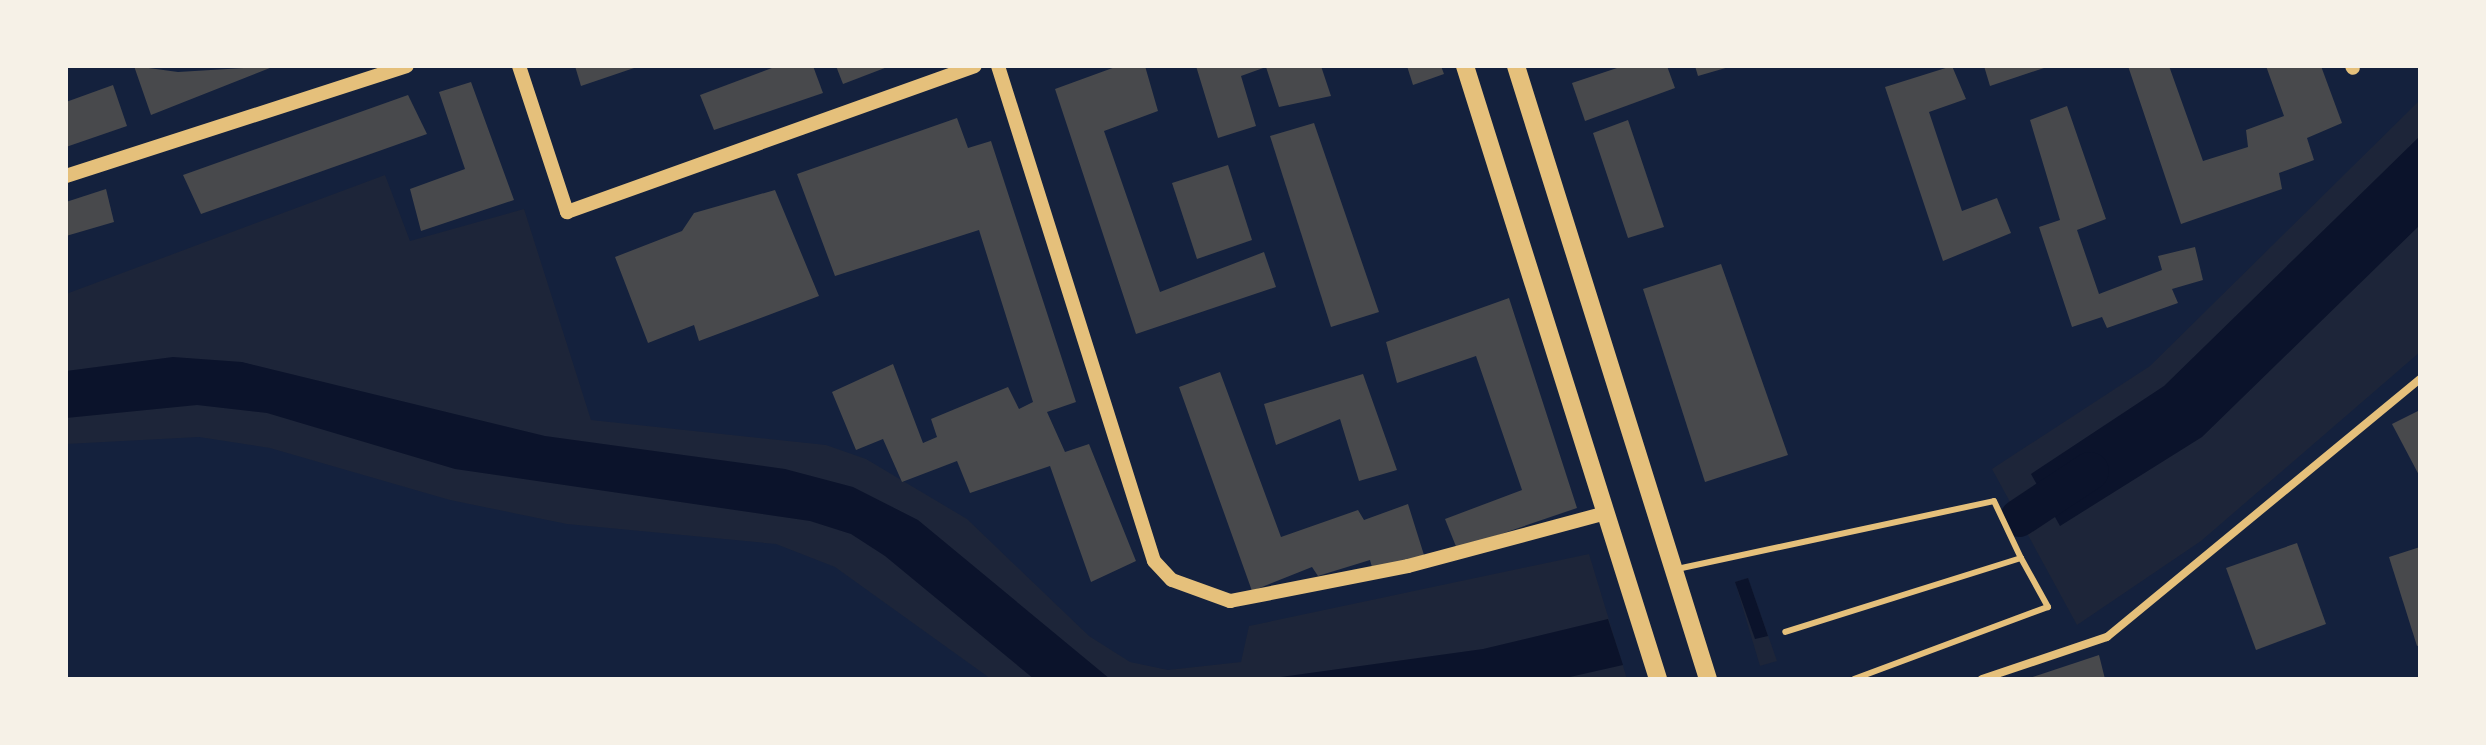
<!DOCTYPE html>
<style>
body{margin:0}
#map{position:relative;width:2486px;height:745px;overflow:hidden;background:#14213d;font-family:"Playfair Display",serif}
div>[style]{position:absolute}
.green>*{inset:0;background:#1d2539}
.water>*{inset:0;background:#0b132b}
.river>*{height:38px;margin:-19px;padding:0 19px;transform-origin:19px;border-radius:19px;background:#0b132b}
.building>*{inset:0;background:#48494c}
.service>*{height:6px;margin:-3px;padding:0 3px;transform-origin:3px;border-radius:3px;background:#e5c07b}
.minor>*{height:8px;margin:-4px;padding:0 4px;transform-origin:4px;border-radius:4px;background:#e5c07b}
.tertiary>*{height:14px;margin:-7px;padding:0 7px;transform-origin:7px;border-radius:7px;background:#e5c07b}
.primary>*{height:18px;margin:-9px;padding:0 9px;transform-origin:9px;border-radius:9px;background:#e5c07b}
span{translate:-50% -50%;white-space:nowrap;text-align:center;line-height:1.15;-webkit-text-stroke:6px #f6f1e7;paint-order:stroke}
.frame{position:absolute;inset:0;border:68px solid #f6f1e7;pointer-events:none}
</style>
<div id="map">
<div class="green">
<div style="clip-path:polygon(2420px 100px,2420px 352px,2201px 541px,2077px 625px,1992px 469px,2150px 366px)"></div>
<div style="clip-path:polygon(385px 175px,410px 241px,524px 209px,591px 420px,826px 445px,866px 459px,967px 519px,1089px 636px,1130px 662px,1168px 670px,1241px 662px,1249px 626px,1589px 554px,1627px 679px,991px 679px,835px 567px,776px 544px,567px 524px,450px 500px,270px 448px,199px 437px,66px 444px,66px 294px)"></div>
<div style="clip-path:polygon(1748px 578px,1777px 661px,1760px 666px,1735px 582px)"></div>
</div>
<div class="water">
<div style="clip-path:polygon(2420px 136px,2420px 225px,2202px 437px,2060px 526px,2031px 474px,2164px 386px)"></div>
<div style="clip-path:polygon(173px 357px,242px 362px,545px 436px,785px 469px,853px 487px,918px 520px,1110px 679px,1034px 679px,885px 556px,851px 534px,810px 521px,455px 469px,267px 413px,197px 405px,66px 418px,66px 371px)"></div>
<div style="clip-path:polygon(1748px 578px,1768px 636px,1755px 639px,1735px 582px)"></div>
<div style="clip-path:polygon(1608px 619px,1623px 665px,1561px 679px,1266px 679px,1483px 649px)"></div>
</div>
<div class="river">
<div style="left:2019px;top:518px;width:85px;rotate:-33.5deg"></div>
</div>
<div class="building">
<div style="clip-path:polygon(134px 66px,178px 72px,275px 66px,151px 115px)"></div>
<div style="clip-path:polygon(575px 66px,637px 66px,637px 67px,581px 86px)"></div>
<div style="clip-path:polygon(777px 66px,813px 66px,823px 93px,714px 130px,700px 95px)"></div>
<div style="clip-path:polygon(836px 66px,890px 66px,843px 84px)"></div>
<div style="clip-path:polygon(1118px 66px,1145px 66px,1158px 111px,1104px 131px,1160px 292px,1264px 252px,1276px 287px,1136px 334px,1055px 89px)"></div>
<div style="clip-path:polygon(1196px 66px,1321px 66px,1331px 96px,1279px 107px,1266px 67px,1241px 76px,1256px 126px,1218px 138px)"></div>
<div style="clip-path:polygon(1407px 66px,1441px 66px,1444px 74px,1413px 85px)"></div>
<div style="clip-path:polygon(1623px 66px,1667px 66px,1675px 88px,1585px 121px,1572px 83px)"></div>
<div style="clip-path:polygon(1695px 66px,1729px 66px,1729px 67px,1698px 76px)"></div>
<div style="clip-path:polygon(1952px 66px,1966px 99px,1929px 112px,1962px 211px,1997px 198px,2011px 233px,1943px 261px,1885px 87px)"></div>
<div style="clip-path:polygon(1984px 66px,2047px 66px,2047px 67px,1990px 86px)"></div>
<div style="clip-path:polygon(2128px 66px,2169px 66px,2203px 161px,2248px 147px,2246px 130px,2284px 116px,2266px 66px,2321px 66px,2342px 123px,2307px 138px,2314px 160px,2279px 173px,2282px 189px,2181px 224px)"></div>
<div style="clip-path:polygon(471px 82px,514px 200px,421px 231px,410px 189px,465px 169px,439px 92px)"></div>
<div style="clip-path:polygon(113px 85px,127px 126px,66px 147px,66px 102px)"></div>
<div style="clip-path:polygon(408px 95px,427px 134px,201px 214px,183px 175px)"></div>
<div style="clip-path:polygon(2067px 106px,2106px 219px,2077px 230px,2099px 294px,2162px 270px,2158px 256px,2195px 247px,2203px 280px,2172px 289px,2178px 303px,2107px 328px,2102px 317px,2072px 327px,2039px 227px,2060px 220px,2030px 120px)"></div>
<div style="clip-path:polygon(957px 118px,968px 148px,991px 141px,1076px 402px,1047px 412px,1065px 452px,1089px 444px,1136px 561px,1091px 582px,1050px 466px,970px 493px,957px 461px,902px 482px,883px 439px,856px 450px,832px 392px,893px 364px,923px 443px,937px 437px,931px 419px,1008px 387px,1019px 409px,1033px 402px,979px 230px,835px 276px,797px 174px)"></div>
<div style="clip-path:polygon(1628px 120px,1664px 227px,1628px 238px,1593px 133px)"></div>
<div style="clip-path:polygon(1314px 123px,1379px 312px,1331px 327px,1270px 136px)"></div>
<div style="clip-path:polygon(1228px 165px,1252px 240px,1197px 259px,1172px 183px)"></div>
<div style="clip-path:polygon(106px 189px,114px 222px,66px 236px,66px 202px)"></div>
<div style="clip-path:polygon(775px 190px,819px 296px,699px 341px,694px 325px,648px 343px,615px 257px,682px 231px,694px 213px)"></div>
<div style="clip-path:polygon(1721px 264px,1788px 455px,1705px 482px,1643px 289px)"></div>
<div style="clip-path:polygon(1509px 298px,1577px 508px,1457px 549px,1445px 519px,1522px 490px,1476px 356px,1397px 383px,1386px 342px)"></div>
<div style="clip-path:polygon(1220px 372px,1281px 537px,1358px 510px,1364px 520px,1408px 504px,1424px 555px,1373px 571px,1370px 560px,1318px 576px,1312px 567px,1252px 591px,1179px 387px)"></div>
<div style="clip-path:polygon(1363px 374px,1397px 470px,1359px 481px,1340px 419px,1276px 445px,1264px 404px)"></div>
<div style="clip-path:polygon(2420px 410px,2420px 477px,2392px 424px)"></div>
<div style="clip-path:polygon(2297px 543px,2326px 624px,2256px 650px,2226px 568px)"></div>
<div style="clip-path:polygon(2420px 547px,2420px 645px,2417px 646px,2389px 557px)"></div>
<div style="clip-path:polygon(2099px 655px,2105px 679px,2030px 679px,2030px 678px)"></div>
</div>
<div class="service">
<div style="left:1677px;top:569px;width:324px;rotate:-12.1deg"></div>
<div style="left:1994px;top:501px;width:63px;rotate:64.7deg"></div>
<div style="left:2021px;top:558px;width:247px;rotate:162.6deg"></div>
<div style="left:1854px;top:679px;width:207px;rotate:-20.4deg"></div>
<div style="left:2048px;top:607px;width:56px;rotate:-118.9deg"></div>
</div>
<div class="minor">
<div style="left:1982px;top:679px;width:132px;rotate:-18.6deg"></div>
<div style="left:2107px;top:637px;width:406px;rotate:-39.5deg"></div>
</div>
<div class="tertiary">
<div style="left:519px;top:66px;width:154px;rotate:71.8deg"></div>
<div style="left:567px;top:212px;width:433px;rotate:-19.7deg"></div>
<div style="left:998px;top:66px;width:519px;rotate:72.51deg"></div>
<div style="left:1154px;top:561px;width:26px;rotate:47deg"></div>
<div style="left:1172px;top:580px;width:62px;rotate:19.9deg"></div>
<div style="left:1230px;top:601px;width:181px;rotate:-11.1deg"></div>
<div style="left:1408px;top:566px;width:205px;rotate:-15deg"></div>
<div style="left:2352px;top:66px;width:2px;rotate:63deg"></div>
<div style="left:66px;top:176px;width:358px;rotate:-17.9deg"></div>
</div>
<div class="primary">
<div style="left:1465px;top:66px;width:643px;rotate:72.52deg"></div>
<div style="left:1516px;top:66px;width:642px;rotate:72.61deg"></div>
</div>
<div class="frame"></div>
</div>
